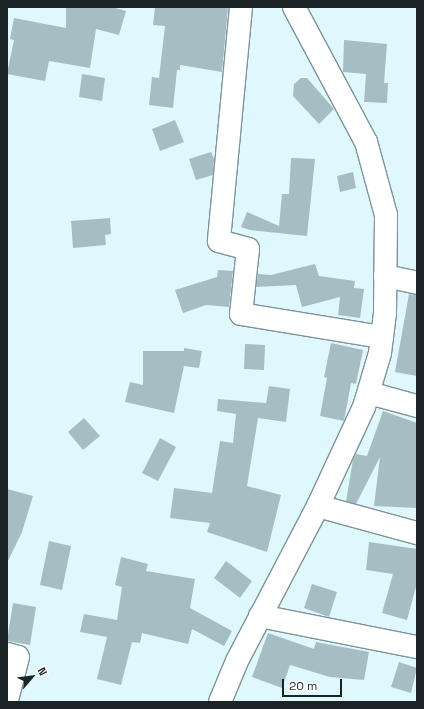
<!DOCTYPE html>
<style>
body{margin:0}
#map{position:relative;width:424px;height:709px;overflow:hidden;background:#dff8fd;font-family:"Space Grotesk",sans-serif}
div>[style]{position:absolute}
.building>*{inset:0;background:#a6bec3}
.roads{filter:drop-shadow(1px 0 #7d9499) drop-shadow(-1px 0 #7d9499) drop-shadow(0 1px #7d9499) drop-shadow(0 -1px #7d9499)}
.minor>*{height:22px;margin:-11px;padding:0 11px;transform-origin:11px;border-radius:11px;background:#fff}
span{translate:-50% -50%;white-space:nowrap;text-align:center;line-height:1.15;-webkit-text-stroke:3px #fff;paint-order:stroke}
.frame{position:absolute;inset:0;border:8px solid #1a2325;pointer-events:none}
.north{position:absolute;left:12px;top:657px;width:40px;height:40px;-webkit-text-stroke:3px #fff;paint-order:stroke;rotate:62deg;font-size:11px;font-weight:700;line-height:16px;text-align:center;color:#1a2325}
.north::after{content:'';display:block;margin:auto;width:14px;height:18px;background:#1a2325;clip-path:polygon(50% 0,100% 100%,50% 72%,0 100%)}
.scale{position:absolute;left:282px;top:679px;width:60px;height:18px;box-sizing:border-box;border:2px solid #1a2325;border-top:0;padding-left:5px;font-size:12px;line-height:14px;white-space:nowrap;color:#1a2325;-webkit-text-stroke:3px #fff;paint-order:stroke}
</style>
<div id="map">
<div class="building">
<div style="clip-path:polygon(66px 7px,112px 7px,126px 11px,119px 35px,96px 29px,90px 68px,49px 61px,45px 81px,7px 74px,14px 40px,10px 39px,14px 18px,66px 28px)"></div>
<div style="clip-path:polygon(155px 7px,228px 7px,222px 72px,180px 65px,180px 70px,177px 70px,173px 108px,149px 105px,152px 77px,159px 78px,165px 26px,153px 25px)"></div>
<div style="clip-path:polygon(344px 40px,387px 44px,384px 83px,388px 83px,387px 103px,364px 102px,366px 74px,343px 72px)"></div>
<div style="clip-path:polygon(82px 74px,105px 78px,102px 101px,79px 97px)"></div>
<div style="clip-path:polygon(301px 78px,307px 78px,334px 109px,319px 124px,293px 96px,294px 84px)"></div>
<div style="clip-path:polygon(175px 120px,184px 142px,160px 151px,152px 129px)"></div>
<div style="clip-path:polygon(211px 152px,214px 159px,213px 175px,196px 180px,189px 159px)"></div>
<div style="clip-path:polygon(291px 158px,315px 159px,307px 236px,250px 230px,241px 227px,247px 212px,279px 226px,282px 194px,289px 194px)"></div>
<div style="clip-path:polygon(353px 172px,356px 188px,340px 192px,337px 176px)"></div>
<div style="clip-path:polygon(110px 218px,111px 234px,105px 235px,106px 245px,73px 248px,71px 221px)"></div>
<div style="clip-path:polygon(315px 264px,319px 276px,355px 281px,354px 288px,364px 289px,360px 318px,338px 315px,340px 297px,302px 307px,296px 285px,256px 287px,258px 274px,271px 275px)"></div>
<div style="clip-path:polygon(218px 270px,233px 271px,229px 307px,206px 305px,183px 313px,175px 290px,217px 277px)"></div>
<div style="clip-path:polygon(409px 294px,417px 295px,417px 376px,395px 372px)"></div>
<div style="clip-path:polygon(331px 343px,363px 350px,356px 384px,351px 383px,344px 421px,320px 416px,327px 378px,324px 377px)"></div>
<div style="clip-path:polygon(245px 344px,265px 345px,264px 370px,244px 369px)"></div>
<div style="clip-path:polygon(184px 348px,202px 351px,199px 368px,184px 366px,174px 413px,125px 402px,130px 382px,143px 385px,143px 351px,184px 351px)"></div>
<div style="clip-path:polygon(269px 386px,290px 389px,286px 422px,258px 418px,247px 486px,281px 495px,267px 552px,207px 532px,210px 523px,170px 518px,174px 488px,212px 493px,220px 441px,233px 443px,236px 414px,217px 411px,218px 399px,266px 403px)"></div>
<div style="clip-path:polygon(383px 411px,417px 423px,417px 508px,374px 506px,380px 457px,356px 504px,346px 501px,353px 460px,356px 454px,367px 456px)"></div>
<div style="clip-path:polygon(84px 418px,100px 436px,83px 450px,68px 432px)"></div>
<div style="clip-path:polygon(160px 438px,176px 447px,158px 481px,142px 473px)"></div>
<div style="clip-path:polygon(7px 489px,33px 496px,22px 532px,7px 563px)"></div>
<div style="clip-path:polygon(49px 541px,71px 546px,62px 590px,40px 585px)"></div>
<div style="clip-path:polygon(369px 542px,417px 549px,417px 583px,407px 620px,382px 613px,393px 574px,366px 570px)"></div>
<div style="clip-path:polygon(121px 557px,148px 564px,146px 571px,195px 579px,190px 608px,232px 631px,224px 646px,192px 629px,188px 644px,142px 633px,140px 643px,132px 642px,121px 685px,97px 679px,107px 637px,80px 632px,84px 614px,117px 620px,122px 587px,115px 585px)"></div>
<div style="clip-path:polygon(226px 561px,252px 581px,240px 598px,214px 578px)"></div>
<div style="clip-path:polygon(312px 584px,337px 592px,329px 617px,304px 608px)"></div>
<div style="clip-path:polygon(13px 603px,36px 607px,30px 645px,7px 641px)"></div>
<div style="clip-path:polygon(268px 633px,314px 649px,316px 642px,369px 652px,364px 680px,330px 677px,290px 665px,282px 688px,252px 677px)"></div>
<div style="clip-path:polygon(399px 662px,417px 668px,411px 693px,391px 687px)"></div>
</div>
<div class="roads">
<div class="minor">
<div style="left:241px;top:7px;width:235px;rotate:95.4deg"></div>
<div style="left:219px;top:241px;width:30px;rotate:15deg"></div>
<div style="left:248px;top:249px;width:65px;rotate:96.1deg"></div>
<div style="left:241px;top:314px;width:143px;rotate:9.3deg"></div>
<div style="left:385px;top:276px;width:33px;rotate:12deg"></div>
<div style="left:369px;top:393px;width:50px;rotate:15.2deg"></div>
<div style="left:318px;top:506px;width:103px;rotate:15.3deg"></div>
<div style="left:260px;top:616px;width:160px;rotate:11.2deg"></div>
<div style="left:7px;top:654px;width:11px;rotate:15deg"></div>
<div style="left:18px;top:657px;width:44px;rotate:104.3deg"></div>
<div style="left:220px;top:702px;width:44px;rotate:-67.5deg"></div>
<div style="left:237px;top:661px;width:175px;rotate:-62.4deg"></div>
<div style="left:318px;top:506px;width:109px;rotate:-65.1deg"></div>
<div style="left:364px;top:407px;width:56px;rotate:-73.5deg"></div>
<div style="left:380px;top:353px;width:40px;rotate:-82.9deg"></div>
<div style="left:385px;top:313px;width:98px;rotate:-89.4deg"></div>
<div style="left:386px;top:215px;width:76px;rotate:-105.3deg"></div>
<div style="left:366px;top:142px;width:153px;rotate:-118.1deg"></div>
</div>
</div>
<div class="frame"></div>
<div class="north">N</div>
<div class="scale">20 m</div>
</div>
